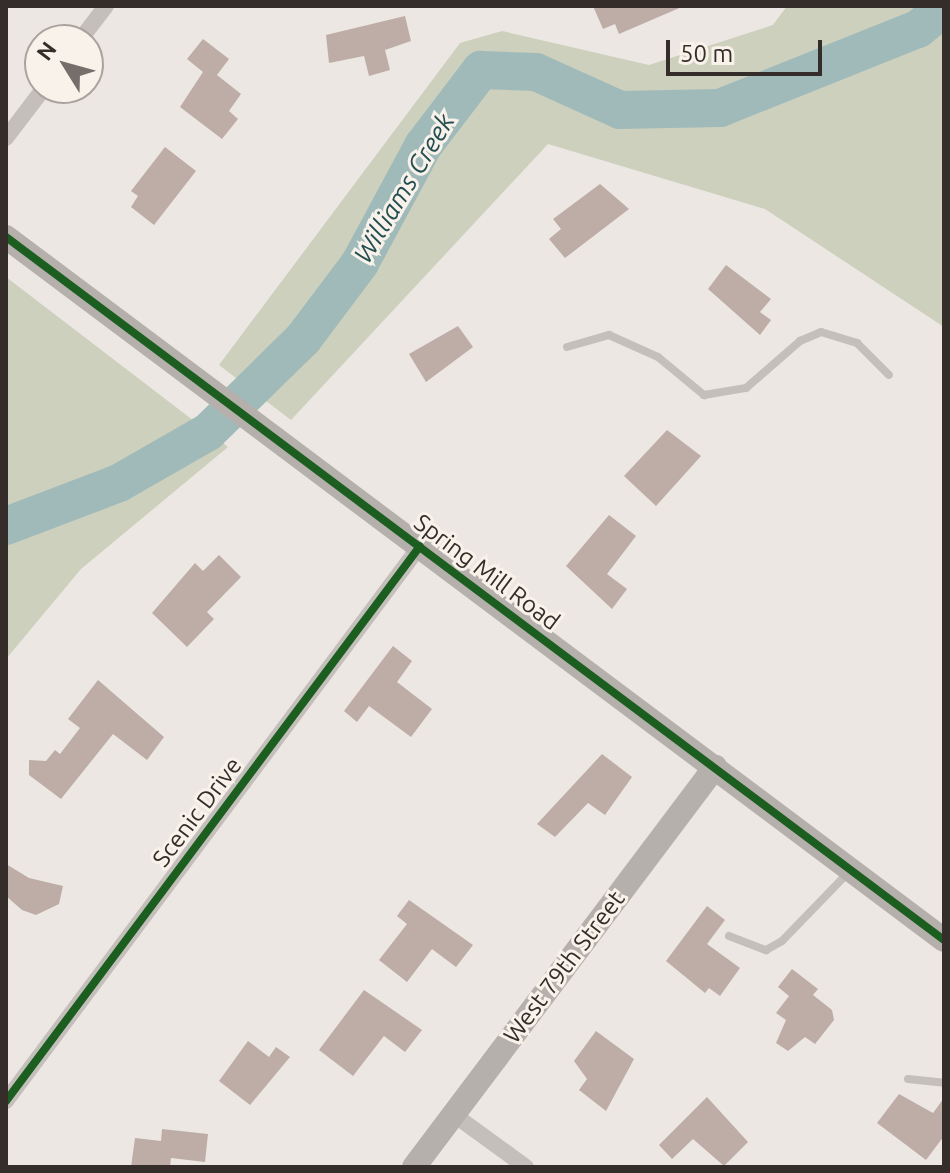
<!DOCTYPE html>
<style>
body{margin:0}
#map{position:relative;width:950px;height:1173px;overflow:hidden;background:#ece7e2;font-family:Ubuntu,sans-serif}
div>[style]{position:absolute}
.green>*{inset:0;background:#ccd0bd}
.river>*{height:38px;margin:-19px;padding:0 19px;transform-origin:19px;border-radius:19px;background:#a0baba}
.building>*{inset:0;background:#bdada6}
.lane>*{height:8px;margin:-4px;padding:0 4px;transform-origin:4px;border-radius:4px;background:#c4bfbb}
.street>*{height:16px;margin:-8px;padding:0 8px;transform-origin:8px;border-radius:8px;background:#c4bfbb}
.secondary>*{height:24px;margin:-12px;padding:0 12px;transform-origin:12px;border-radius:12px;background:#b5b0ac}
.cycleway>*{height:8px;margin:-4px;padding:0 4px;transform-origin:4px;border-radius:4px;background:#1b5e20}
span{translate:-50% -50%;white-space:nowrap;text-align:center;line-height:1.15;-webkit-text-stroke:6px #f8f2ea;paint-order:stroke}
.street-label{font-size:24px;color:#352d29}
.water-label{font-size:26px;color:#234e52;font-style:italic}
.frame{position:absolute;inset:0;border:8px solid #352d29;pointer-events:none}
.north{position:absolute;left:24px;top:24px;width:80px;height:80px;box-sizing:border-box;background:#f8f2ea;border:2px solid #aaa39d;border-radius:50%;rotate:307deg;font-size:22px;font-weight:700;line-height:32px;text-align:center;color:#352d29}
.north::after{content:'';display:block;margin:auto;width:28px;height:36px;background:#756e6a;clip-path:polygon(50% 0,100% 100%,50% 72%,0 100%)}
.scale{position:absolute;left:666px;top:40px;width:156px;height:36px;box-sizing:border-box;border:4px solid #352d29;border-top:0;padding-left:10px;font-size:24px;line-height:28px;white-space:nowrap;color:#352d29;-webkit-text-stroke:6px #f8f2ea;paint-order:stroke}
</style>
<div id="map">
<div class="green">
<div style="clip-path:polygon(787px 6px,944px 6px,944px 327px,765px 209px,548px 144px,291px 420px,219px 365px,460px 43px,502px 31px,649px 65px,773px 25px)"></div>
<div style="clip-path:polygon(6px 277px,228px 447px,81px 569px,6px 659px)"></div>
</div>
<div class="river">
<div style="left:6px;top:526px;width:121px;rotate:-20.8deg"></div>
<div style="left:119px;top:483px;width:103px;rotate:-29.8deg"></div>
<div style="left:208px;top:432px;width:133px;rotate:-44.4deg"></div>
<div style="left:303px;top:339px;width:95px;rotate:-53.1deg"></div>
<div style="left:360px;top:263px;width:133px;rotate:-61.7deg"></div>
<div style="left:423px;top:146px;width:96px;rotate:-52.7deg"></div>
<div style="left:481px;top:70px;width:55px;rotate:2.1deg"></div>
<div style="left:536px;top:72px;width:92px;rotate:24.3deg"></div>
<div style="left:620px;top:110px;width:100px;rotate:-1.1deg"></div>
<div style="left:720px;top:108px;width:213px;rotate:-21.8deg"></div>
<div style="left:918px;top:29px;width:33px;rotate:-39deg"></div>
</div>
<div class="building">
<div style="clip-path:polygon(593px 6px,684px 6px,619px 34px,615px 24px,603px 29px)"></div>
<div style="clip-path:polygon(405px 16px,411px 41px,385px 50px,390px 70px,369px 76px,364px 56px,329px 63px,326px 35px)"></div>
<div style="clip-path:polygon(203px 39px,229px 59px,217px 75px,241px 94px,229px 111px,238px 119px,222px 139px,180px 107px,203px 72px,187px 59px)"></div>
<div style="clip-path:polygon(165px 147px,196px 171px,154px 225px,131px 207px,138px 196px,131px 191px)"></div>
<div style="clip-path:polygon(600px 184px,629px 209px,565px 258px,549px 239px,561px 229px,553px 219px)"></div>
<div style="clip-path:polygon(726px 265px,771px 299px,760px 312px,771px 320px,760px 335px,708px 289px)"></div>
<div style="clip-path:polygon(458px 326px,473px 347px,426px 382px,409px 354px)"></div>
<div style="clip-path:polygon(667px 430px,701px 456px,656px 506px,624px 476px)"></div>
<div style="clip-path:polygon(609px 515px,636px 536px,607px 574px,627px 589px,612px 609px,566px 566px)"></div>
<div style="clip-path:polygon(219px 555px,241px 577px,207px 612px,214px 619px,187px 647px,152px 613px,195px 563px,203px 571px)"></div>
<div style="clip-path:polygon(393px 646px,412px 661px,397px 682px,432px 709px,411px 737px,369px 706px,357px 722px,344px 711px)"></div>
<div style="clip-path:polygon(98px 680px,164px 737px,147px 760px,113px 734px,61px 799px,29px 775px,29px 760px,46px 761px,55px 750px,60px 754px,80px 728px,68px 719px)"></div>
<div style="clip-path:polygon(602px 754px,632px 777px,605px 815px,588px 803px,555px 837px,537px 824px)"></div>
<div style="clip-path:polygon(6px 864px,29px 878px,63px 886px,59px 904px,36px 915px,22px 910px,6px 896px)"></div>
<div style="clip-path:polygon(409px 900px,473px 945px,456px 967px,432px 949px,407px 982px,379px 960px,407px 924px,397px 916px)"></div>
<div style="clip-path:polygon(707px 906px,725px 920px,707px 944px,740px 968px,720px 996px,709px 988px,705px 993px,666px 961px)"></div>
<div style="clip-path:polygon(792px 969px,818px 989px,813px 995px,832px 1010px,834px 1020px,815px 1044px,805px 1037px,788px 1051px,776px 1043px,786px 1020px,776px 1013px,789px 996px,778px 987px)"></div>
<div style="clip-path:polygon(364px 990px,422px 1030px,405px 1052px,384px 1036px,353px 1076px,319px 1050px)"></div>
<div style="clip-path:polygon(596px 1031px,634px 1059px,606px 1111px,579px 1090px,587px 1079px,574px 1061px)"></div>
<div style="clip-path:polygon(248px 1041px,269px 1057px,276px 1047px,290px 1057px,250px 1105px,219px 1081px)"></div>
<div style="clip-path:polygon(899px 1094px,933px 1113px,944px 1098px,944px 1136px,926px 1160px,877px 1123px)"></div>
<div style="clip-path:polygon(707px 1097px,748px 1142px,724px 1166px,693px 1139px,672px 1159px,659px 1145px)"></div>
<div style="clip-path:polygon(162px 1129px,208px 1134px,205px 1162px,171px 1158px,170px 1167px,131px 1167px,135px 1138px,161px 1141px)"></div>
</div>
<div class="lane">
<div style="left:567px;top:347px;width:44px;rotate:-15.9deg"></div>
<div style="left:609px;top:335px;width:54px;rotate:24.2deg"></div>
<div style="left:658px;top:357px;width:60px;rotate:39.6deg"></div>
<div style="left:704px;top:395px;width:43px;rotate:-9.5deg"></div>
<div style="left:746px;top:388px;width:72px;rotate:-41deg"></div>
<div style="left:800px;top:341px;width:23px;rotate:-23deg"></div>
<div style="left:821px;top:332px;width:38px;rotate:17deg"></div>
<div style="left:857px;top:343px;width:45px;rotate:45deg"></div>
<div style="left:729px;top:936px;width:40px;rotate:21deg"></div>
<div style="left:766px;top:950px;width:18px;rotate:-29deg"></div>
<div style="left:782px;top:941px;width:95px;rotate:-45.9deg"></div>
<div style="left:908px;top:1079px;width:36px;rotate:6deg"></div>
</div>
<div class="street">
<div style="left:80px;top:40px;width:43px;rotate:-52.6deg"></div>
<div style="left:6px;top:138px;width:63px;rotate:-52.8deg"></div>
<div style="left:6px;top:1101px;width:692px;rotate:-53.28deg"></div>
<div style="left:453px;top:1114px;width:90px;rotate:36deg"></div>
</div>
<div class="secondary">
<div style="left:6px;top:237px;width:1172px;rotate:36.85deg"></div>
<div style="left:414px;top:1167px;width:501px;rotate:-53.04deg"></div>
</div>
<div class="cycleway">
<div style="left:6px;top:237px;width:1172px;rotate:36.85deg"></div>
<div style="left:6px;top:1101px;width:692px;rotate:-53.28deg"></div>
</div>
<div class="street-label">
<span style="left:487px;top:572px;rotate:37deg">Spring Mill Road</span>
<span style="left:197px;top:812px;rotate:-53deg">Scenic Drive</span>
<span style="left:564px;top:967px;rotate:-53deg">West 79th Street</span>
</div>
<div class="water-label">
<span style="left:404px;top:188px;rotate:-59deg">Williams Creek</span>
</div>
<div class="frame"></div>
<div class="north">N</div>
<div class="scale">50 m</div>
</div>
